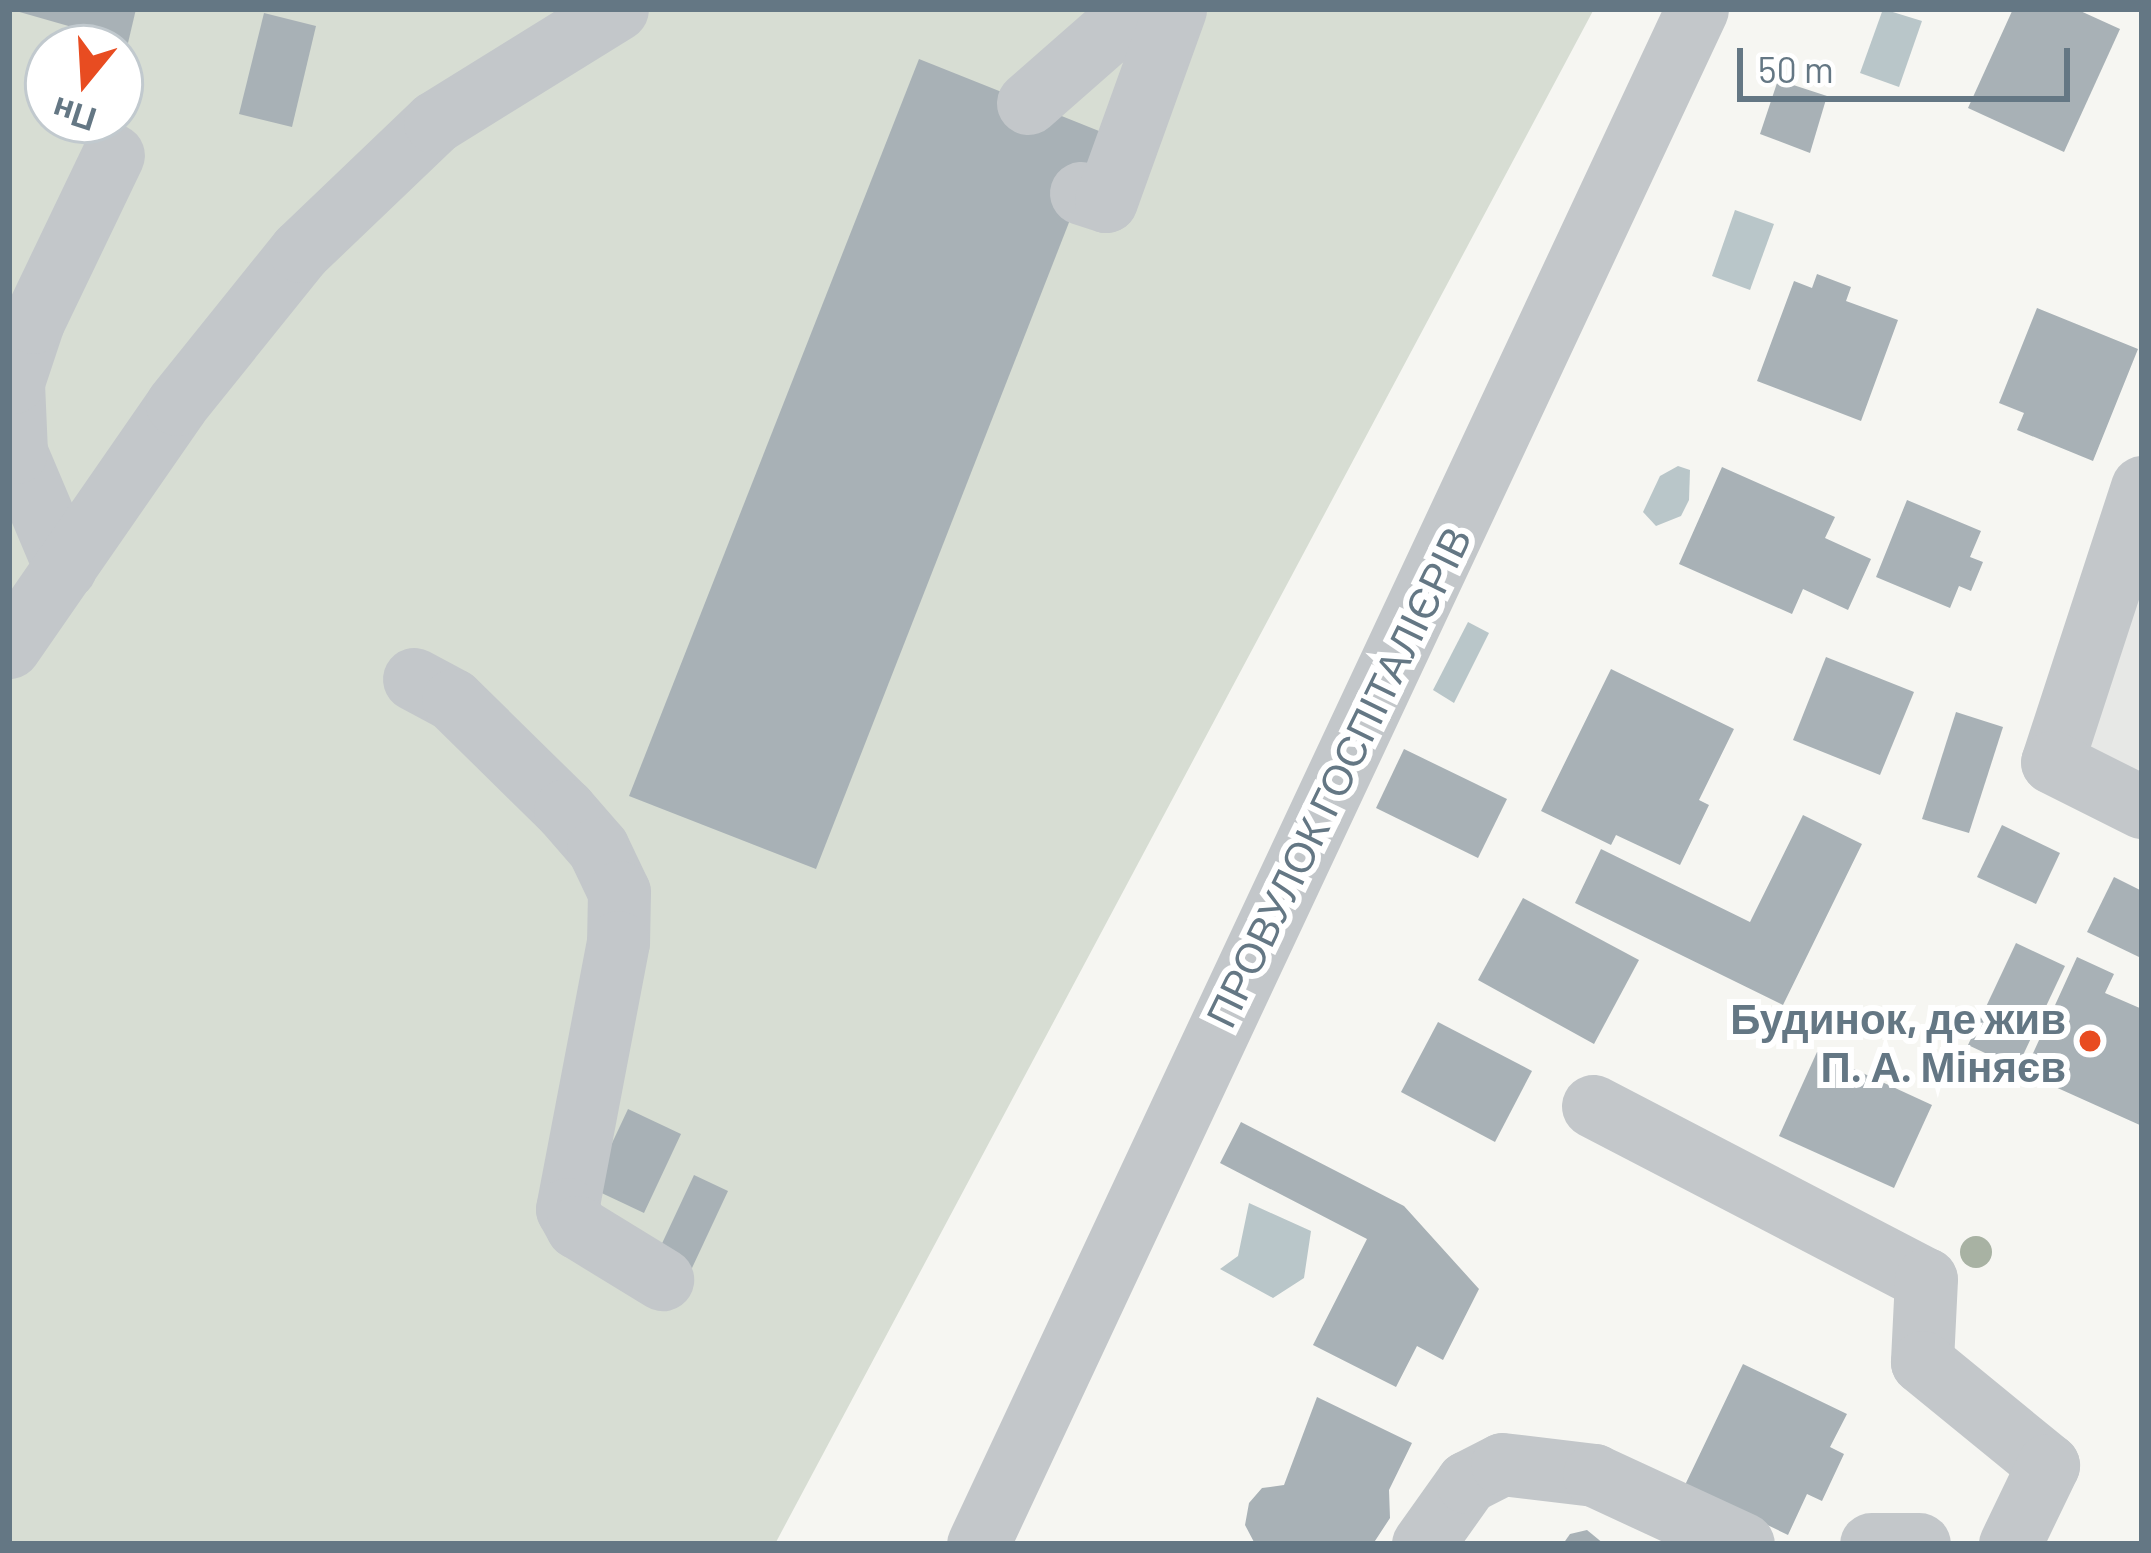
<!DOCTYPE html>
<meta charset="utf-8">
<style>
body{margin:0}
#map{position:relative;width:2151px;height:1553px;overflow:hidden;background:#f6f6f2;font-family:Barlow,sans-serif}
div>[style]{position:absolute}
.built>*{inset:0;background:#e7e8e6}
.green>*{inset:0;background:#d7ddd3}
.water>*{inset:0;background:#b9c6c9}
.building>*{inset:0;background:#a8b1b6}
.minor>*{height:63px;margin:-31.5px;padding:0 31.5px;transform-origin:31.5px;border-radius:31.5px;background:#c3c7ca}
.trees>*{width:32px;height:32px;margin:-16px;border-radius:50%;background:#a8b2a3}
.dots>*{width:33px;height:33px;translate:-50% -50%;box-sizing:border-box;border:6px solid #fff;border-radius:50%}
span{translate:-50% -50%;white-space:nowrap;text-align:center;line-height:1.15;-webkit-text-stroke:12px #fff;paint-order:stroke}
.street-label{font-size:42px;color:#647784}
.poi-label{font-size:42px;color:#647784;font-weight:700}
.right{translate:-100% -50%;text-align:right}
.frame{position:absolute;inset:0;border:12px solid #647784;pointer-events:none}
.north{position:absolute;left:24px;top:24px;width:120px;height:120px;box-sizing:border-box;background:#fff;border:3px solid #c1c9ce;border-radius:50%;rotate:198deg;font-size:33px;font-weight:700;line-height:48px;text-align:center;color:#647784}
.north::after{content:'';display:block;margin:auto;width:42px;height:54px;background:#e84c21;clip-path:polygon(50% 0,100% 100%,50% 72%,0 100%)}
.scale{position:absolute;left:1737px;top:48px;width:333px;height:54px;box-sizing:border-box;border:6px solid #647784;border-top:0;padding-left:15px;font-size:36px;line-height:42px;white-space:nowrap;color:#647784;-webkit-text-stroke:9px #fff;paint-order:stroke}
</style>
<div id="map">
<div class="built">
<div style="clip-path:polygon(2142px 496px,2142px 803px,2057px 761px)"></div>
</div>
<div class="green">
<div style="clip-path:polygon(evenodd,9px 9px,1594px 9px,775px 1544px,9px 1544px,9px 9px,48px 48px,120px 48px,120px 120px,48px 120px,48px 48px)"></div>
</div>
<div class="water">
<div style="clip-path:polygon(1883px 9px,1922px 21px,1899px 87px,1860px 73px)"></div>
<div style="clip-path:polygon(1735px 210px,1774px 224px,1750px 290px,1712px 276px)"></div>
<div style="clip-path:polygon(1678px 466px,1690px 470px,1689px 500px,1681px 516px,1656px 526px,1643px 512px,1660px 476px)"></div>
<div style="clip-path:polygon(1468px 622px,1489px 633px,1454px 703px,1433px 690px)"></div>
<div style="clip-path:polygon(1249px 1203px,1311px 1231px,1304px 1278px,1273px 1298px,1220px 1269px,1238px 1256px)"></div>
</div>
<div class="building">
<div style="clip-path:polygon(9px 9px,136px 9px,128px 43px)"></div>
<div style="clip-path:polygon(2013px 9px,2076px 9px,2120px 29px,2064px 152px,1968px 108px)"></div>
<div style="clip-path:polygon(264px 13px,316px 26px,292px 127px,239px 114px)"></div>
<div style="clip-path:polygon(919px 59px,1104px 133px,816px 869px,629px 796px)"></div>
<div style="clip-path:polygon(1778px 80px,1827px 96px,1810px 153px,1760px 134px)"></div>
<div style="clip-path:polygon(1817px 274px,1851px 287px,1846px 301px,1898px 320px,1861px 421px,1757px 381px,1794px 281px,1812px 288px)"></div>
<div style="clip-path:polygon(2037px 308px,2138px 349px,2093px 461px,2017px 430px,2024px 413px,1999px 403px)"></div>
<div style="clip-path:polygon(1722px 467px,1835px 517px,1825px 538px,1871px 559px,1848px 610px,1803px 589px,1792px 614px,1679px 564px)"></div>
<div style="clip-path:polygon(1907px 500px,1981px 531px,1970px 557px,1983px 562px,1971px 591px,1959px 586px,1950px 608px,1876px 577px)"></div>
<div style="clip-path:polygon(1826px 657px,1914px 692px,1880px 775px,1793px 740px)"></div>
<div style="clip-path:polygon(1611px 669px,1734px 729px,1699px 800px,1709px 805px,1680px 865px,1616px 835px,1611px 845px,1541px 811px)"></div>
<div style="clip-path:polygon(1956px 712px,2003px 727px,1969px 833px,1922px 819px)"></div>
<div style="clip-path:polygon(1404px 749px,1507px 799px,1478px 858px,1376px 808px)"></div>
<div style="clip-path:polygon(1803px 815px,1862px 844px,1783px 1005px,1575px 903px,1601px 849px,1750px 922px)"></div>
<div style="clip-path:polygon(2002px 825px,2060px 853px,2036px 904px,1977px 877px)"></div>
<div style="clip-path:polygon(2114px 877px,2142px 891px,2139px 957px,2087px 932px)"></div>
<div style="clip-path:polygon(1523px 898px,1639px 960px,1594px 1044px,1478px 980px)"></div>
<div style="clip-path:polygon(2016px 943px,2065px 966px,2017px 1068px,1968px 1045px)"></div>
<div style="clip-path:polygon(2077px 957px,2114px 974px,2105px 993px,2142px 1009px,2142px 1126px,2024px 1073px)"></div>
<div style="clip-path:polygon(1438px 1022px,1532px 1071px,1495px 1142px,1401px 1092px)"></div>
<div style="clip-path:polygon(1817px 1052px,1932px 1105px,1894px 1188px,1779px 1136px)"></div>
<div style="clip-path:polygon(628px 1109px,681px 1134px,644px 1213px,591px 1188px)"></div>
<div style="clip-path:polygon(1241px 1122px,1404px 1206px,1479px 1289px,1443px 1360px,1417px 1346px,1396px 1387px,1313px 1345px,1367px 1239px,1220px 1163px)"></div>
<div style="clip-path:polygon(694px 1175px,728px 1191px,692px 1268px,658px 1252px)"></div>
<div style="clip-path:polygon(1743px 1364px,1847px 1414px,1830px 1447px,1844px 1454px,1822px 1501px,1807px 1494px,1788px 1535px,1685px 1485px)"></div>
<div style="clip-path:polygon(1317px 1397px,1412px 1443px,1389px 1490px,1390px 1518px,1373px 1544px,1255px 1544px,1245px 1525px,1249px 1503px,1262px 1488px,1284px 1485px)"></div>
<div style="clip-path:polygon(1587px 1530px,1604px 1544px,1563px 1544px,1570px 1534px)"></div>
</div>
<div class="minor">
<div style="left:1028px;top:103px;width:142px;rotate:-41.3deg"></div>
<div style="left:1081px;top:193px;width:26px;rotate:18deg"></div>
<div style="left:1106px;top:201px;width:204px;rotate:-70.2deg"></div>
<div style="left:2142px;top:487px;width:289px;rotate:108.1deg"></div>
<div style="left:2052px;top:762px;width:101px;rotate:26.6deg"></div>
<div style="left:65px;top:568px;width:126px;rotate:-112.9deg"></div>
<div style="left:16px;top:452px;width:70px;rotate:-92.5deg"></div>
<div style="left:13px;top:382px;width:63px;rotate:-71.6deg"></div>
<div style="left:33px;top:322px;width:185px;rotate:-64.4deg"></div>
<div style="left:9px;top:647px;width:295px;rotate:-55.3deg"></div>
<div style="left:177px;top:404px;width:196px;rotate:-51.2deg"></div>
<div style="left:300px;top:251px;width:187px;rotate:-43.7deg"></div>
<div style="left:435px;top:122px;width:214px;rotate:-31.8deg"></div>
<div style="left:414px;top:679px;width:44px;rotate:28.3deg"></div>
<div style="left:453px;top:700px;width:157px;rotate:44.5deg"></div>
<div style="left:565px;top:810px;width:50px;rotate:49deg"></div>
<div style="left:598px;top:848px;width:49px;rotate:64.5deg"></div>
<div style="left:619px;top:892px;width:50px;rotate:91.1deg"></div>
<div style="left:618px;top:942px;width:272px;rotate:100.8deg"></div>
<div style="left:567px;top:1209px;width:21px;rotate:61deg"></div>
<div style="left:577px;top:1227px;width:100px;rotate:31.5deg"></div>
<div style="left:1593px;top:1106px;width:375px;rotate:27.5deg"></div>
<div style="left:1926px;top:1279px;width:83px;rotate:92.8deg"></div>
<div style="left:1922px;top:1362px;width:163px;rotate:39.3deg"></div>
<div style="left:2048px;top:1465px;width:88px;rotate:115.7deg"></div>
<div style="left:978px;top:1544px;width:1695px;rotate:-64.9deg"></div>
<div style="left:1423px;top:1544px;width:76px;rotate:-54.6deg"></div>
<div style="left:1467px;top:1482px;width:39px;rotate:-27deg"></div>
<div style="left:1502px;top:1464px;width:93px;rotate:6.8deg"></div>
<div style="left:1594px;top:1475px;width:164px;rotate:24.8deg"></div>
<div style="left:1871px;top:1544px;width:48px"></div>
</div>
<div class="trees">
<div style="left:1976px;top:1252px"></div>
</div>
<div class="dots">
<div style="left:2090px;top:1041px;background:#e84c21"></div>
</div>
<div class="street-label">
<span style="left:1337px;top:776px;rotate:-64deg">ПРОВУЛОК ГОСПІТАЛІЄРІВ</span>
</div>
<div class="poi-label">
<span class="right" style="left:2066px;top:1041px">Будинок, де жив<br>П. А. Міняєв</span>
</div>
<div class="frame"></div>
<div class="north">Пн</div>
<div class="scale">50 m</div>
</div>
